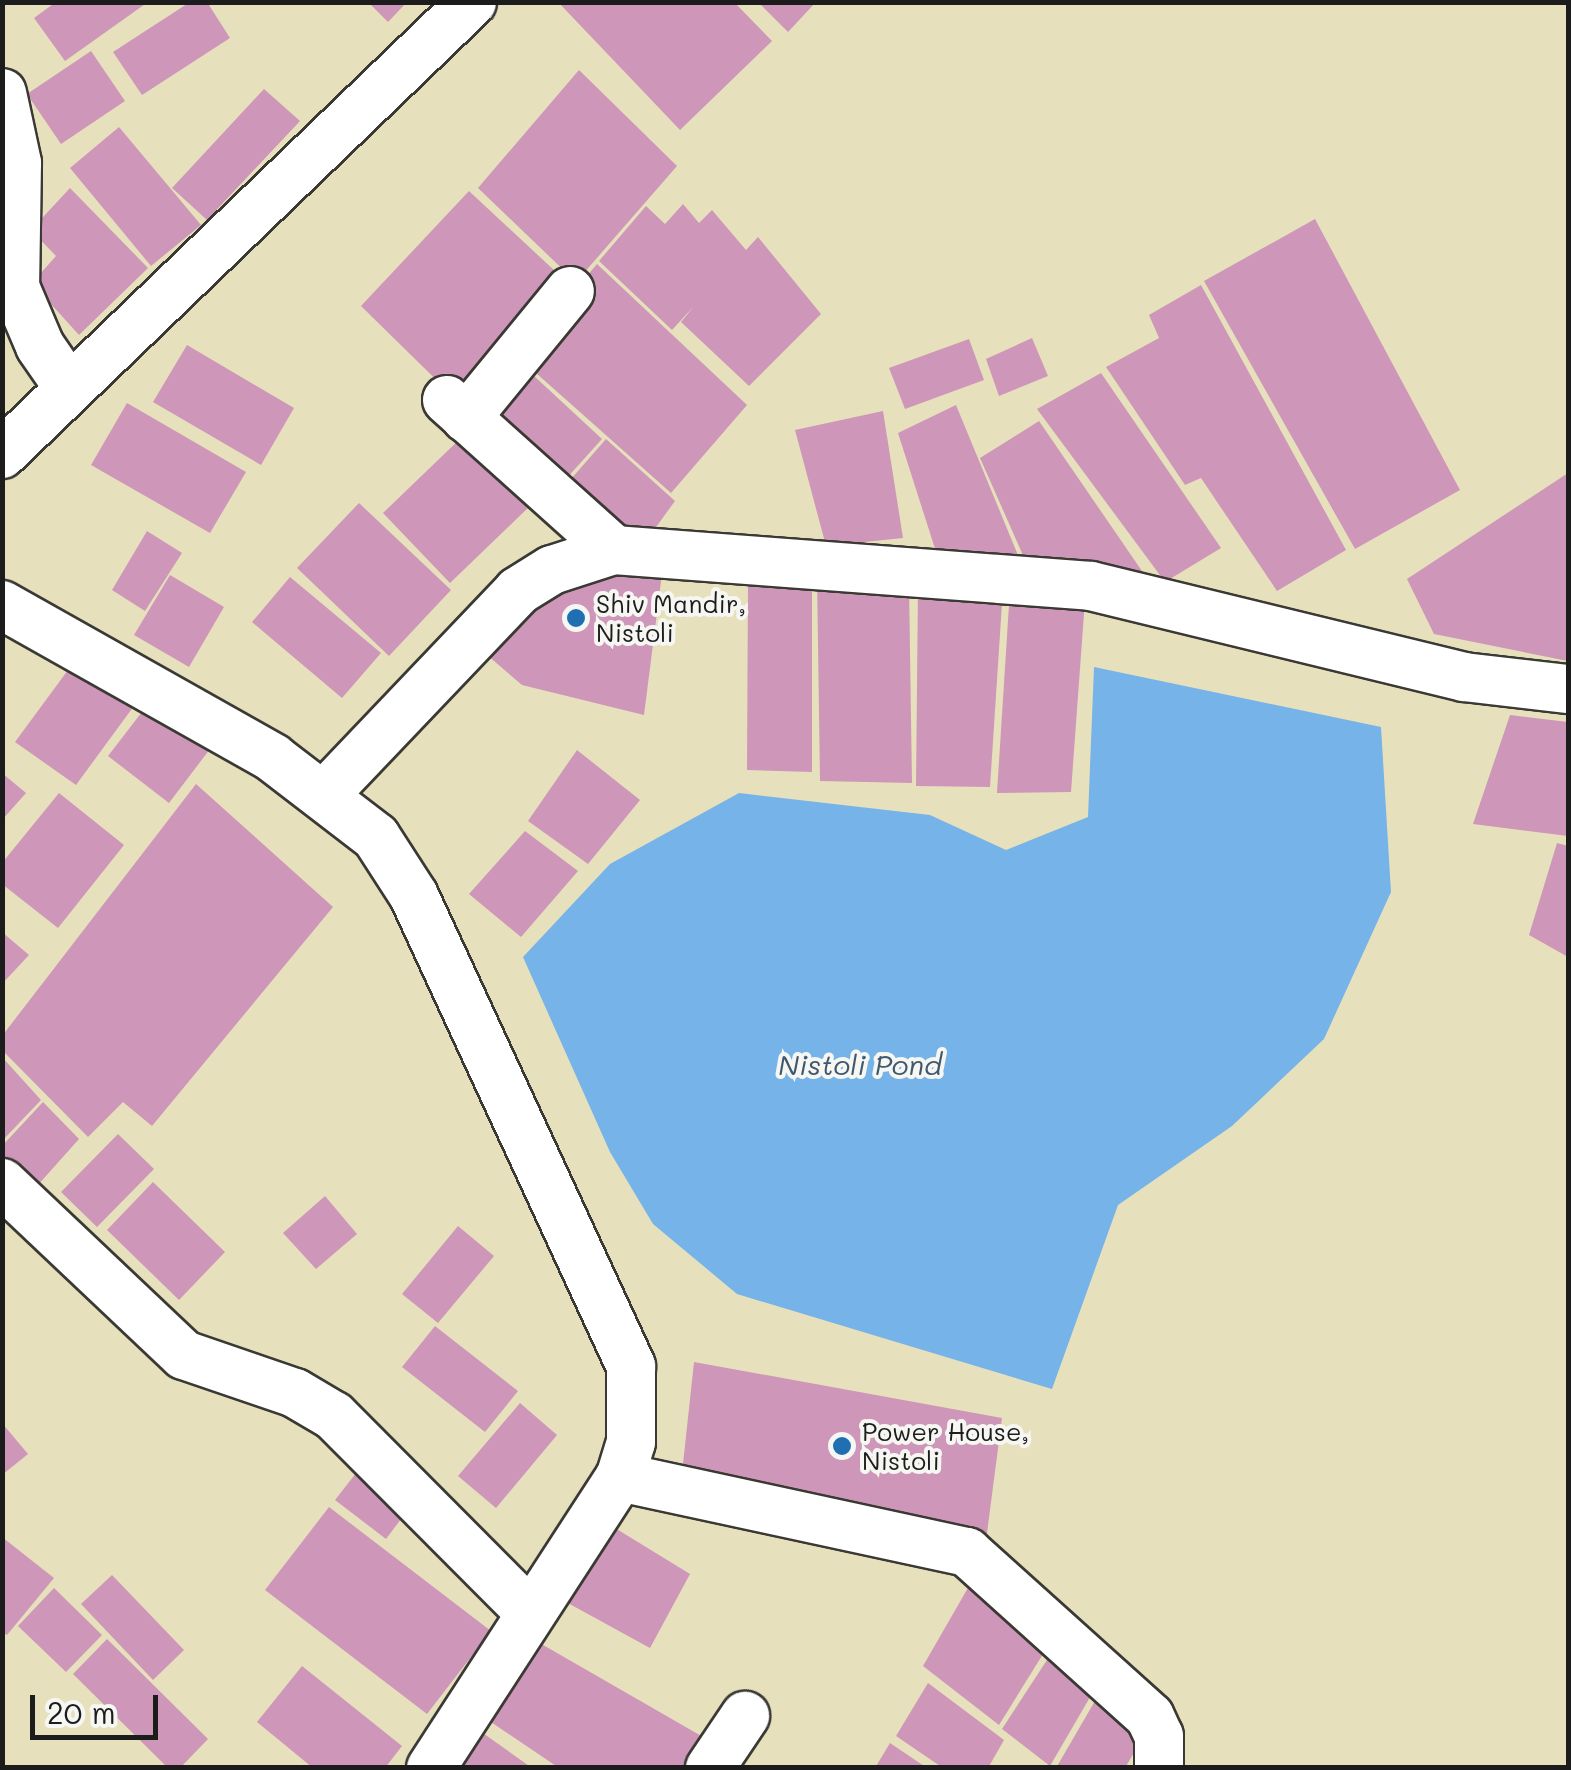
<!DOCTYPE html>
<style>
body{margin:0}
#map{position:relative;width:1571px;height:1770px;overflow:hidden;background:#e7e0bd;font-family:Mali,sans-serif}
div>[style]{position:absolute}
.water>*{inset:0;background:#75b3e8}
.building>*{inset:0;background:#ce96b8}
.roads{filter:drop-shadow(2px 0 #3a3934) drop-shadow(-2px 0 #3a3934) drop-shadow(0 2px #3a3934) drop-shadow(0 -2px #3a3934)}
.street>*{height:48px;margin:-24px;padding:0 24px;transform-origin:24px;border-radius:24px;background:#fff}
.dots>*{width:28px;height:28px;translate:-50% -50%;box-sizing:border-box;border:5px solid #f6f6f2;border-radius:50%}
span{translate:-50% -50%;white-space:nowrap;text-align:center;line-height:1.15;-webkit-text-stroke:8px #f6f6f2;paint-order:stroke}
.poi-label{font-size:25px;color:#1c1c1c}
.left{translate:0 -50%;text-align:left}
.water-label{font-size:28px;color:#40586e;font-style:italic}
.frame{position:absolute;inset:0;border:5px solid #1c1c1c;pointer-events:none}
.scale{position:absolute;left:30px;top:1695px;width:128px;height:45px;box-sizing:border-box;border:5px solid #1c1c1c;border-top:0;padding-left:12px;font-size:30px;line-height:35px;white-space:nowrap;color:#1c1c1c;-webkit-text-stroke:8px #f6f6f2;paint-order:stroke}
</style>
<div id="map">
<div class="water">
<div style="clip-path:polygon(1094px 667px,1381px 727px,1391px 892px,1324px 1039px,1232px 1126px,1118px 1205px,1052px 1389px,737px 1294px,653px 1224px,610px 1152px,523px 957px,610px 864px,739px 793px,930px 815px,1006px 850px,1088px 817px)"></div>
</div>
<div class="building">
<div style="clip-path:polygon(56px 2px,148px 2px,65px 61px,34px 18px)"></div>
<div style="clip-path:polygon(190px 2px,207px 2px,230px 38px,142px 95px,113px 52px)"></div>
<div style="clip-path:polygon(368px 2px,407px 2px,388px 22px)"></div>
<div style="clip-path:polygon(558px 2px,734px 2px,772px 41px,680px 130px)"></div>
<div style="clip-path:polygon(758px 2px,816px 2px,788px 32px)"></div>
<div style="clip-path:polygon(91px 51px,125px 101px,61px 144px,27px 94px)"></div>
<div style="clip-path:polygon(579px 70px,677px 166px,576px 282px,478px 188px)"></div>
<div style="clip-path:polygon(264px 89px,300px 121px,207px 220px,172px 188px)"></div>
<div style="clip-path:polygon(119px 127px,201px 225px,151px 266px,70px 168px)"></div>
<div style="clip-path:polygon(70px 188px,148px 268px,79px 335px,32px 283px,56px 256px,31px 230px)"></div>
<div style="clip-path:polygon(469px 191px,570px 285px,467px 410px,361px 306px)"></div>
<div style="clip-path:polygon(683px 204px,699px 223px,712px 210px,746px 250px,758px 237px,821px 314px,749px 386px,681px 322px,694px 306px,672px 330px,599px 261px,646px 206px,665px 224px)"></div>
<div style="clip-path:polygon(1315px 219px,1460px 490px,1355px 549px,1204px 281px)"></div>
<div style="clip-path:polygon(597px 264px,747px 405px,671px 493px,518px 357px)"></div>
<div style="clip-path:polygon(1201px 285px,1346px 550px,1277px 591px,1201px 478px,1185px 485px,1106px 367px,1159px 338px,1149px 315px)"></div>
<div style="clip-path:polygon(1032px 338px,1048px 376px,999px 396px,986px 359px)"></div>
<div style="clip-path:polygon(969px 339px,984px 380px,905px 409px,889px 368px)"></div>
<div style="clip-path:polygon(187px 345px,294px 408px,261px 465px,153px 402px)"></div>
<div style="clip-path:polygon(519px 362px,602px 439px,556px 490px,473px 416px)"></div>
<div style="clip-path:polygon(1101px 373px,1221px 548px,1165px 582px,1037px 409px)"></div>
<div style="clip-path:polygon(127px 403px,246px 472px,210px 533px,91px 465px)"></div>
<div style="clip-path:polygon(956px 405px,1020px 560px,938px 558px,898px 433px)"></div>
<div style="clip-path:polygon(883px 411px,903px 538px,826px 546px,795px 430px)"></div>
<div style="clip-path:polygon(1039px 421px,1144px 574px,1026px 562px,980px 458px)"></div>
<div style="clip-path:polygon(463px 436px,530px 506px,450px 583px,383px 513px)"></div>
<div style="clip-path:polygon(606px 439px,675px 501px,651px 534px,599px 533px,557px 495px)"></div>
<div style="clip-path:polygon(1568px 473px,1568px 661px,1434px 634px,1407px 579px)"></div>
<div style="clip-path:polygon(359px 503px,451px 590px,389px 656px,297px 568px)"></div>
<div style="clip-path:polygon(147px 531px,182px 553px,145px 611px,112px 590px)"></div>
<div style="clip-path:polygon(664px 558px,644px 715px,522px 685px,472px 642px,521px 593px)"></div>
<div style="clip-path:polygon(170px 575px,224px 607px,189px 667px,134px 635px)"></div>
<div style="clip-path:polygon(817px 576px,909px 585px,912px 783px,820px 781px)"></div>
<div style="clip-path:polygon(290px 577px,381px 653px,342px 698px,252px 622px)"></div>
<div style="clip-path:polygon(748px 578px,812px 579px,812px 772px,747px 770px)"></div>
<div style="clip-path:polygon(918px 585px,1003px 588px,990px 787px,916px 786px)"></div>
<div style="clip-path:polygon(1010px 589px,1085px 600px,1071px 792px,997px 793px)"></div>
<div style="clip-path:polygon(82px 651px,142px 695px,76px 785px,15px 742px)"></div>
<div style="clip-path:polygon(152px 699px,213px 745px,169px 803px,108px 756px)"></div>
<div style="clip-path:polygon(1510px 715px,1568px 722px,1568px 836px,1473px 824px)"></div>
<div style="clip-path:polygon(577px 750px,640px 800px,588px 864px,528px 821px)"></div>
<div style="clip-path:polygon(2px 773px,26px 793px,2px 820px)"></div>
<div style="clip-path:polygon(196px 784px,333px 907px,152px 1126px,123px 1102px,88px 1137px,2px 1050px,2px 1036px)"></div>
<div style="clip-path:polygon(59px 793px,124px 845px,58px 928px,2px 884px,2px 863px)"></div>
<div style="clip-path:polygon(525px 831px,578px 871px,521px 937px,469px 894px)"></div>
<div style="clip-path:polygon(1557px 843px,1568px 846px,1568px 957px,1529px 935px)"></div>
<div style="clip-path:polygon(2px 932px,29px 955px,2px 984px)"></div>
<div style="clip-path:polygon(2px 1057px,41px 1100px,2px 1141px)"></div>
<div style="clip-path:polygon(43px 1102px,79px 1139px,29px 1195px,2px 1170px,2px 1146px)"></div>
<div style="clip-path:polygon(118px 1134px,154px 1169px,97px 1227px,61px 1192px)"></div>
<div style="clip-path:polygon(153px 1182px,225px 1252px,179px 1300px,107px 1230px)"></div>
<div style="clip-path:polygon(325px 1196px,357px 1234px,316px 1269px,283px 1233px)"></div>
<div style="clip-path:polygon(458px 1226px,494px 1256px,438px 1323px,402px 1294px)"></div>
<div style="clip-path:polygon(435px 1326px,518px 1391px,485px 1432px,402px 1367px)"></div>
<div style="clip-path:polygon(694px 1362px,1002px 1418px,987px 1533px,682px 1473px)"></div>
<div style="clip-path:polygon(520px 1403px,557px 1435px,496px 1508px,458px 1476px)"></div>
<div style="clip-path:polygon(2px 1423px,28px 1454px,2px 1475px)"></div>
<div style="clip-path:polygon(360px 1468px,410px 1507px,386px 1539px,335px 1500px)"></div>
<div style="clip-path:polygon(329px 1507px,491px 1631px,427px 1714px,265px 1590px)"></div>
<div style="clip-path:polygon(602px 1520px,690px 1574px,650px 1648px,555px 1596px)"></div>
<div style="clip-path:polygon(2px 1537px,54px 1578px,7px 1635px,2px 1631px)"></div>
<div style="clip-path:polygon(980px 1567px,1053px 1638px,999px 1725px,923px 1666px)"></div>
<div style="clip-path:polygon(112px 1575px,184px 1650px,153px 1680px,81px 1604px)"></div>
<div style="clip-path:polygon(54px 1588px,102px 1635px,66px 1672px,18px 1626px)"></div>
<div style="clip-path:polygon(531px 1638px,710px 1741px,694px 1768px,559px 1768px,485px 1718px)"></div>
<div style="clip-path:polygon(107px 1639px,208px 1739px,180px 1768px,168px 1768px,73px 1674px)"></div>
<div style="clip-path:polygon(1060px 1640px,1100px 1680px,1050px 1766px,1002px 1729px)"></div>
<div style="clip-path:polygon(302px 1666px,402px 1746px,385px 1768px,313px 1768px,257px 1722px)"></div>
<div style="clip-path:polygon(1106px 1682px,1149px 1727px,1125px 1768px,1056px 1768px)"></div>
<div style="clip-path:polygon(928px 1683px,1004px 1740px,988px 1768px,943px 1768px,896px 1736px)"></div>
<div style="clip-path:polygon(480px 1731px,532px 1768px,455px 1768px)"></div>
<div style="clip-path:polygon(890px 1743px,927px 1768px,875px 1768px)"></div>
</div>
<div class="roads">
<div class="street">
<div style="left:2px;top:93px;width:72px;rotate:77.9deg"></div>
<div style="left:17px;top:163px;width:124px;rotate:90.9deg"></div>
<div style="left:15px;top:287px;width:64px;rotate:67deg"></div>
<div style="left:40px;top:346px;width:51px;rotate:55.4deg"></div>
<div style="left:447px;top:400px;width:224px;rotate:41.9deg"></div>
<div style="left:466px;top:418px;width:164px;rotate:-50.7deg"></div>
<div style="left:2px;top:454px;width:652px;rotate:-43.88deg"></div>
<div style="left:2px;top:605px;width:311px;rotate:29.4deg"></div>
<div style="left:273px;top:758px;width:130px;rotate:37.5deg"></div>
<div style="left:376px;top:837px;width:70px;rotate:57.2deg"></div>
<div style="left:414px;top:896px;width:518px;rotate:65.22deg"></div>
<div style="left:631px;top:1366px;width:76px;rotate:90deg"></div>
<div style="left:631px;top:1442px;width:37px;rotate:107deg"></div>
<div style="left:620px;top:1477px;width:347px;rotate:123deg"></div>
<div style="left:325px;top:794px;width:280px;rotate:-46.4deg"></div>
<div style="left:518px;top:591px;width:40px;rotate:-32deg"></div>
<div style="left:552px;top:570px;width:65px;rotate:-17.9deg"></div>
<div style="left:614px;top:550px;width:478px;rotate:4.3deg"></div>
<div style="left:1091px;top:586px;width:384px;rotate:13.7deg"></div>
<div style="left:1464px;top:677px;width:105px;rotate:6.6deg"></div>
<div style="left:2px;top:1183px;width:250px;rotate:43.4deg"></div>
<div style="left:184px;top:1355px;width:117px;rotate:18.9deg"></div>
<div style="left:295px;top:1393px;width:45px;rotate:30.5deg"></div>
<div style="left:334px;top:1416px;width:274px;rotate:45.1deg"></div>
<div style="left:620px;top:1477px;width:355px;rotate:12.2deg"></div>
<div style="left:967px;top:1552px;width:246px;rotate:42deg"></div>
<div style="left:1150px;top:1717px;width:21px;rotate:65deg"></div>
<div style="left:1159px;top:1736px;width:32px;rotate:90deg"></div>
<div style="left:710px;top:1768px;width:63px;rotate:-56.1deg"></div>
</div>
</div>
<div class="dots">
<div style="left:576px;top:618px;background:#1f6fb2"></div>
<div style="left:842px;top:1446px;background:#1f6fb2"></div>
</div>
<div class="poi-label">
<span class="left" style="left:596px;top:618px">Shiv Mandir,<br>Nistoli</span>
<span class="left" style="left:862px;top:1446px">Power House,<br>Nistoli</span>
</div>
<div class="water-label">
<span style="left:860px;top:1064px">Nistoli Pond</span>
</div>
<div class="frame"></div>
<div class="scale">20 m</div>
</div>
